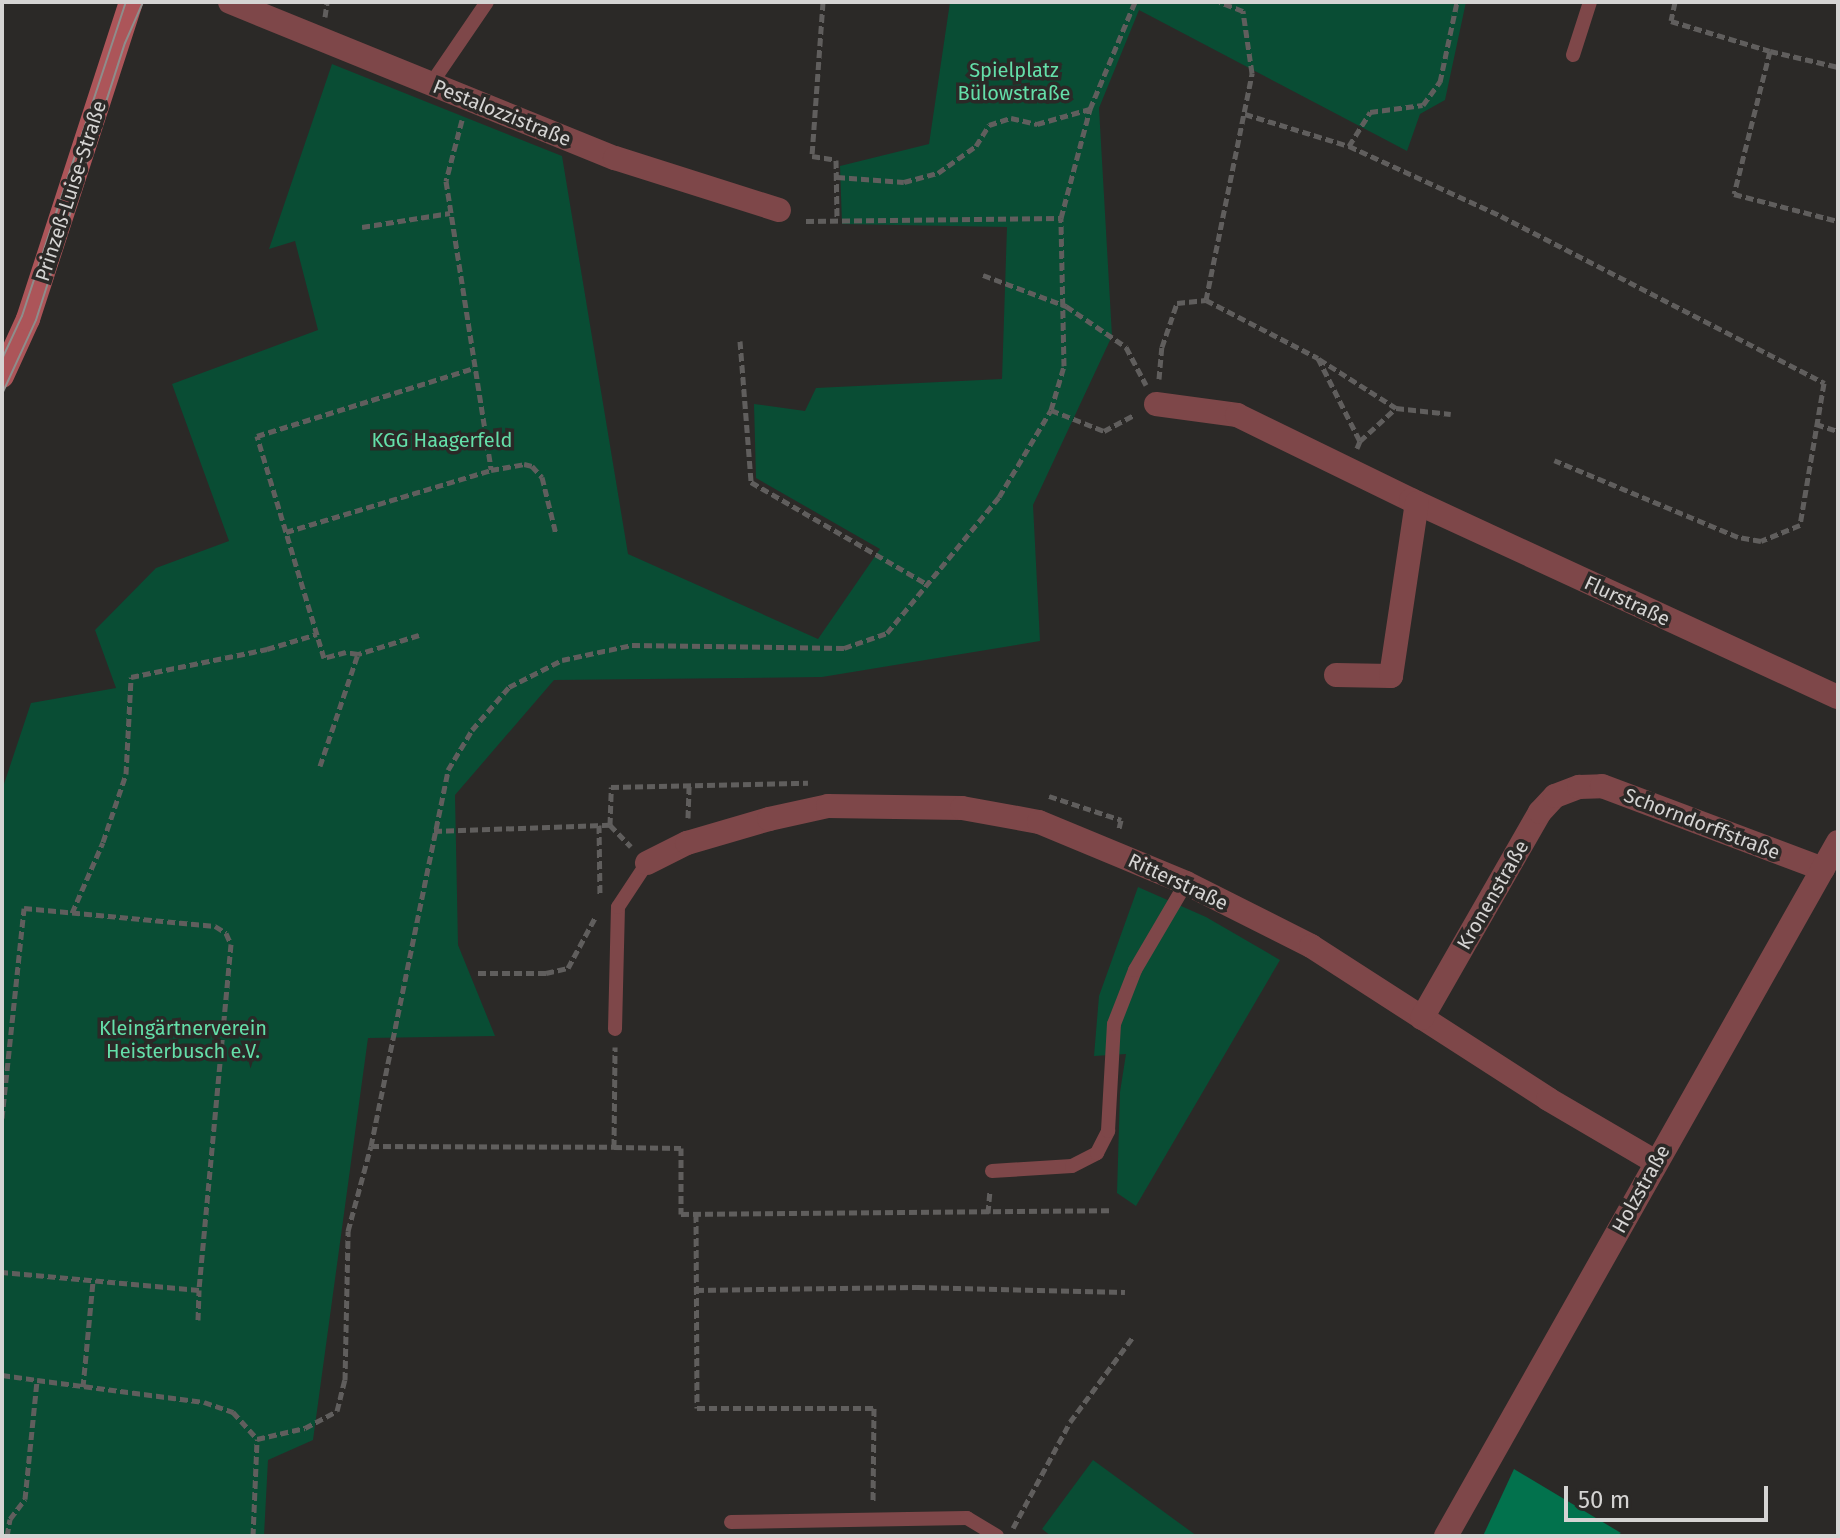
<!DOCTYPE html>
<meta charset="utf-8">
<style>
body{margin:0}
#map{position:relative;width:1840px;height:1538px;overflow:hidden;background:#2b2927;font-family:"Fira Sans",sans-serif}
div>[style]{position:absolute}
.green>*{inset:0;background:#094d34}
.forest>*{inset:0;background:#02724d}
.path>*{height:5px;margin-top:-2.5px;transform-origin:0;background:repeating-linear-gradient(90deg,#605e5d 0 8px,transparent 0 12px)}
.lane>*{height:14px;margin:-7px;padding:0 7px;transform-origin:7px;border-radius:7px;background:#7e4749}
.street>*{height:24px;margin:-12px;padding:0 12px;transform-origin:12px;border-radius:12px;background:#7e4749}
.secondary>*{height:24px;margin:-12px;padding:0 12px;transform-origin:12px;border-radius:12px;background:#ac5559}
.tram>*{height:2px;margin:-1px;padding:0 1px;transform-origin:1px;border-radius:1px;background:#8e8d8b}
span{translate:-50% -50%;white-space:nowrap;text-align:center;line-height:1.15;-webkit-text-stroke:7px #2b2927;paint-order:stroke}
.park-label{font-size:20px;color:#64dfa9}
.street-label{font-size:20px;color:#d5d4d3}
.frame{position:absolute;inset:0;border:4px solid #d5d4d3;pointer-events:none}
.scale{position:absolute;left:1564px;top:1486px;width:204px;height:36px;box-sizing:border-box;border:4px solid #d5d4d3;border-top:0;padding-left:10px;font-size:24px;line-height:28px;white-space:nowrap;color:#d5d4d3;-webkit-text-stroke:6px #2b2927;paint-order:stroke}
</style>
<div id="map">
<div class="green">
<div style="clip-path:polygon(950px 2px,1466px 2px,1445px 100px,1420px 114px,1407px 151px,1139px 10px,1099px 108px,1112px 336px,1033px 505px,1040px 641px,822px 677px,554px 680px,455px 795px,458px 945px,495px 1036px,368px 1038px,313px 1440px,268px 1460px,264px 1536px,2px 1536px,2px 790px,31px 703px,116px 688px,95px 630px,156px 568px,229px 541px,172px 384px,318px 330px,295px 241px,269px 249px,332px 64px,562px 156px,628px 554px,818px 639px,880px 549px,756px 478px,754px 404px,805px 411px,816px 388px,1002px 379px,1007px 227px,842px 224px,840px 166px,929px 144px)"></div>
<div style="clip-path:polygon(1138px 887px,1206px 917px,1280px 960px,1136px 1206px,1117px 1193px,1120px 1092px,1126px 1054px,1094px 1056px,1099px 996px)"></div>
<div style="clip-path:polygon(1093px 1460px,1197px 1536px,1051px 1536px,1042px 1529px)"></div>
</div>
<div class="forest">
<div style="clip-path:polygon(1514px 1469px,1621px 1533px,1616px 1536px,1483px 1536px)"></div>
</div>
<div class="path">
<div style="left:823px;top:2px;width:154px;rotate:94.1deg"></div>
<div style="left:812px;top:156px;width:24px;rotate:9deg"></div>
<div style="left:836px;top:160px;width:58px;rotate:89deg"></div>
<div style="left:1675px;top:2px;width:19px;rotate:102deg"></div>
<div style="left:1671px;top:21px;width:103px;rotate:16.9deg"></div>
<div style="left:1770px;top:51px;width:147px;rotate:104.1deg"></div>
<div style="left:1734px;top:194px;width:107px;rotate:14.6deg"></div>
<div style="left:325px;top:17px;width:15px;rotate:-82deg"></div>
<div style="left:1770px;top:51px;width:70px;rotate:13.2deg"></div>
<div style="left:1245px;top:114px;width:109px;rotate:17.1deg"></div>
<div style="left:1349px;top:146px;width:167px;rotate:24.7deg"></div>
<div style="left:1501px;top:216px;width:364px;rotate:27.3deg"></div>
<div style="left:1824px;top:383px;width:144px;rotate:99.6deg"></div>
<div style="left:1800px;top:525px;width:42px;rotate:157.7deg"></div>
<div style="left:1761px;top:541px;width:23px;rotate:-170deg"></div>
<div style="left:1738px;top:537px;width:199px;rotate:-157.3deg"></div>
<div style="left:462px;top:120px;width:63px;rotate:104.7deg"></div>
<div style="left:446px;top:181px;width:292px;rotate:81.1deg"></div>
<div style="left:1349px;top:146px;width:40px;rotate:-58deg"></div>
<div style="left:1370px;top:112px;width:53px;rotate:-7.5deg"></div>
<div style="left:1423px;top:105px;width:29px;rotate:-54deg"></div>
<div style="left:1440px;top:82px;width:82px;rotate:-78deg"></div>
<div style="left:837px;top:177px;width:67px;rotate:4.3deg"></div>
<div style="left:904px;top:182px;width:35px;rotate:-15deg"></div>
<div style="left:938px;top:173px;width:47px;rotate:-35.4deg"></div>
<div style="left:976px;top:146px;width:25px;rotate:-58deg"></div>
<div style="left:989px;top:125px;width:23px;rotate:-18deg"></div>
<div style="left:1011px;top:118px;width:27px;rotate:13deg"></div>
<div style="left:1037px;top:124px;width:55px;rotate:-15.8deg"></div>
<div style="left:806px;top:221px;width:255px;rotate:-0.7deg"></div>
<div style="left:362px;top:227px;width:89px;rotate:-9deg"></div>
<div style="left:983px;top:275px;width:89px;rotate:20.5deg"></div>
<div style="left:1066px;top:306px;width:73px;rotate:34.3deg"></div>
<div style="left:1126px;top:347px;width:43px;rotate:62.2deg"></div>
<div style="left:1206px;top:300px;width:126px;rotate:27.4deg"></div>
<div style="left:1318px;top:358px;width:93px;rotate:63.2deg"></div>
<div style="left:1360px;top:441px;width:8px;rotate:113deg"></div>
<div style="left:740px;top:341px;width:141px;rotate:85.5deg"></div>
<div style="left:751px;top:482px;width:203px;rotate:30.1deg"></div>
<div style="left:1319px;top:359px;width:91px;rotate:32.5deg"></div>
<div style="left:1396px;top:408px;width:55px;rotate:6.2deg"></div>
<div style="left:1159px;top:379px;width:32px;rotate:-85deg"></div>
<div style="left:1162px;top:347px;width:46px;rotate:-71.2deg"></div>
<div style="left:1177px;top:303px;width:29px;rotate:-6deg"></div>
<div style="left:1206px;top:300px;width:232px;rotate:-78.5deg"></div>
<div style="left:1252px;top:73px;width:63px;rotate:-98.3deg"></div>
<div style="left:1243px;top:11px;width:25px;rotate:-159deg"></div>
<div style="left:1051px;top:410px;width:46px;rotate:-73.5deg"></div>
<div style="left:1064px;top:366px;width:148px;rotate:-91.2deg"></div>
<div style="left:1061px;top:218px;width:113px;rotate:-75.1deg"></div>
<div style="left:1090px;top:109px;width:116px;rotate:-67.2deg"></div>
<div style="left:1816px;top:424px;width:23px;rotate:18deg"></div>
<div style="left:1360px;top:441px;width:49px;rotate:-42.5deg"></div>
<div style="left:286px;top:532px;width:214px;rotate:-16.8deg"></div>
<div style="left:491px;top:470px;width:34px;rotate:-10deg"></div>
<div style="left:524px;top:464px;width:8px;rotate:14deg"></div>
<div style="left:532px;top:466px;width:15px;rotate:48deg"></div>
<div style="left:542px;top:477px;width:59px;rotate:76.2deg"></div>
<div style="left:419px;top:635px;width:64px;rotate:162.7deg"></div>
<div style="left:358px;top:654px;width:12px;rotate:-171deg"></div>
<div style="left:346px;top:652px;width:23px;rotate:165deg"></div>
<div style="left:324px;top:658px;width:232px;rotate:-106.8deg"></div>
<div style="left:257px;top:436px;width:227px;rotate:-17.4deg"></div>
<div style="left:320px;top:766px;width:118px;rotate:-71.3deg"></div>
<div style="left:1049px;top:796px;width:76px;rotate:18.4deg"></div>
<div style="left:1121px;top:820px;width:9px;rotate:103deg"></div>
<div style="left:688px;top:818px;width:35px;rotate:-88deg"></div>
<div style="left:599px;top:825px;width:71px;rotate:89.2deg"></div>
<div style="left:610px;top:825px;width:38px;rotate:-88deg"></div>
<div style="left:611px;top:787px;width:197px;rotate:-1.2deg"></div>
<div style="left:434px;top:831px;width:176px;rotate:-2deg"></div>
<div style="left:610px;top:825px;width:30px;rotate:46deg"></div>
<div style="left:72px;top:913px;width:77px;rotate:-66.4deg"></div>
<div style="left:103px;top:842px;width:72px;rotate:-71.3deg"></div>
<div style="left:126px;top:774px;width:97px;rotate:-87deg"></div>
<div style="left:131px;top:677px;width:139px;rotate:-11.6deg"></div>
<div style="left:267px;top:649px;width:52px;rotate:-16.7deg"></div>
<div style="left:478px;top:973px;width:68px"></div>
<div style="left:546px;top:973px;width:23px;rotate:-13deg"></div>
<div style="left:568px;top:968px;width:59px;rotate:-61.7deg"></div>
<div style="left:2px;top:1118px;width:211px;rotate:-84deg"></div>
<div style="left:24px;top:908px;width:192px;rotate:5.4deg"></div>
<div style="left:215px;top:926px;width:13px;rotate:32deg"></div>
<div style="left:226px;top:933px;width:12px;rotate:66deg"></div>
<div style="left:231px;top:944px;width:347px;rotate:95.3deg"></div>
<div style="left:199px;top:1290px;width:198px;rotate:-174.8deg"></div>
<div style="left:371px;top:1146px;width:243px;rotate:0.2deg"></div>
<div style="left:614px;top:1147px;width:100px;rotate:-89.4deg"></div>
<div style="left:614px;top:1147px;width:67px;rotate:0.9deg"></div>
<div style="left:681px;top:1148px;width:66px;rotate:90deg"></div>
<div style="left:681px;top:1214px;width:428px;rotate:-0.5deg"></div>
<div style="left:988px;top:1213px;width:23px;rotate:-85deg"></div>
<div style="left:696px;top:1214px;width:194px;rotate:89.7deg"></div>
<div style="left:697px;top:1408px;width:177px"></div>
<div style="left:874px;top:1408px;width:93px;rotate:90.6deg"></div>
<div style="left:696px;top:1290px;width:221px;rotate:-0.8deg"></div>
<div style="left:917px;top:1287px;width:208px;rotate:1.4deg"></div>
<div style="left:198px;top:1320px;width:30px;rotate:-88deg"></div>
<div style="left:2px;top:1375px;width:35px;rotate:8deg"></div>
<div style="left:83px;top:1387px;width:106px;rotate:-84.6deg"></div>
<div style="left:1013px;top:1528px;width:120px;rotate:-61.7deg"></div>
<div style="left:1070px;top:1422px;width:106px;rotate:-53.5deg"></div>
<div style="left:7px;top:1536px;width:17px;rotate:-80deg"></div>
<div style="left:10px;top:1519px;width:25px;rotate:-53deg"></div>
<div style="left:25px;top:1499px;width:120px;rotate:-84.2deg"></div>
<div style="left:37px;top:1380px;width:168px;rotate:7.5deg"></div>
<div style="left:204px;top:1402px;width:31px;rotate:19deg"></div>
<div style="left:233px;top:1412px;width:36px;rotate:48deg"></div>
<div style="left:253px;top:1536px;width:97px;rotate:-87.6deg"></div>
<div style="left:257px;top:1439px;width:49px;rotate:-12.9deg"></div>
<div style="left:305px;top:1428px;width:36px;rotate:-28deg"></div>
<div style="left:337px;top:1411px;width:32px;rotate:-76deg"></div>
<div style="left:345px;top:1380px;width:149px;rotate:-88.8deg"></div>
<div style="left:348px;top:1231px;width:88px;rotate:-74.9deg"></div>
<div style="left:371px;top:1146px;width:384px;rotate:-78.4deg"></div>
<div style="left:448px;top:770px;width:47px;rotate:-59deg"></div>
<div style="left:472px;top:730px;width:57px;rotate:-49.3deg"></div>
<div style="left:509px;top:687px;width:59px;rotate:-27deg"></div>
<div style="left:562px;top:660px;width:72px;rotate:-12.1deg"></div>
<div style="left:632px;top:645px;width:212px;rotate:0.8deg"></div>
<div style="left:844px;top:648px;width:46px;rotate:-19.2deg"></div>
<div style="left:887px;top:633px;width:176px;rotate:-50.5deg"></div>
<div style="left:999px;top:497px;width:101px;rotate:-59.1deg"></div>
<div style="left:1051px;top:410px;width:57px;rotate:21.6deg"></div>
<div style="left:1104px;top:431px;width:34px;rotate:-28deg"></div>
</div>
<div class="lane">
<div style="left:1573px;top:55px;width:56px;rotate:-72.2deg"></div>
<div style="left:431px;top:84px;width:99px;rotate:-55.7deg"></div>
<div style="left:615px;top:1029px;width:122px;rotate:-88.6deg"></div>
<div style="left:618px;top:907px;width:53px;rotate:-56.6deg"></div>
<div style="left:992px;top:1171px;width:80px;rotate:-3.6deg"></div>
<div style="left:1072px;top:1166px;width:28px;rotate:-27deg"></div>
<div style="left:1097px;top:1153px;width:25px;rotate:-63deg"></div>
<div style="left:1108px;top:1131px;width:107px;rotate:-86.8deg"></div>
<div style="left:1114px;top:1024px;width:58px;rotate:-68.7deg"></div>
<div style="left:1135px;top:970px;width:101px;rotate:-59.6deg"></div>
<div style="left:731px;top:1522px;width:236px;rotate:-1deg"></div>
<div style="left:967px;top:1518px;width:35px;rotate:31deg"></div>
</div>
<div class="street">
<div style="left:230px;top:2px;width:415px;rotate:22.1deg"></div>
<div style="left:615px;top:158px;width:172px;rotate:17.6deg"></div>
<div style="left:1156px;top:404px;width:82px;rotate:7.7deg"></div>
<div style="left:1237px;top:415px;width:194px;rotate:26deg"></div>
<div style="left:1411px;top:500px;width:470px;rotate:24.8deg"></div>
<div style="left:1336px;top:675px;width:55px;rotate:1deg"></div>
<div style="left:1391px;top:676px;width:175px;rotate:-81.5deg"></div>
<div style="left:647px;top:863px;width:45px;rotate:-26.6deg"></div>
<div style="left:687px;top:843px;width:85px;rotate:-16.3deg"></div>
<div style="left:769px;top:819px;width:60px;rotate:-12.4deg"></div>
<div style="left:828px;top:806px;width:134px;rotate:0.9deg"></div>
<div style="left:962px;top:808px;width:78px;rotate:10.3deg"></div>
<div style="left:1039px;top:822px;width:159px;rotate:22.5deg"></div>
<div style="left:1186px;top:883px;width:140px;rotate:26.7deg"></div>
<div style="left:1311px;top:946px;width:282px;rotate:32.8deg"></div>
<div style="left:1548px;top:1099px;width:125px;rotate:30.3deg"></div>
<div style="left:1422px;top:1018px;width:237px;rotate:-60.2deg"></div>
<div style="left:1540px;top:812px;width:22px;rotate:-47deg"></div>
<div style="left:1555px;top:796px;width:26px;rotate:-21deg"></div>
<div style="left:1579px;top:787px;width:23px;rotate:-2deg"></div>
<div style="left:1602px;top:786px;width:236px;rotate:20.6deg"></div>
<div style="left:1446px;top:1536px;width:797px;rotate:-60.54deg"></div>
</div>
<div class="secondary">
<div style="left:2px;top:376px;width:63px;rotate:-65.5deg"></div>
<div style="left:28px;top:319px;width:333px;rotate:-72deg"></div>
</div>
<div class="tram">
<div style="left:2px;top:359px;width:47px;rotate:-65.1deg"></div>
<div style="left:22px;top:316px;width:331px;rotate:-71.7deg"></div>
<div style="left:2px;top:394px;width:81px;rotate:-65.3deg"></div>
<div style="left:36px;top:320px;width:291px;rotate:-72.2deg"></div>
<div style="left:125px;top:43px;width:45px;rotate:-66.3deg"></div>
</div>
<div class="park-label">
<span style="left:1014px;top:82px">Spielplatz<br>Bülowstraße</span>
<span style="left:442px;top:440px">KGG Haagerfeld</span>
<span style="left:183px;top:1040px">Kleingärtnerverein<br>Heisterbusch e.V.</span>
</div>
<div class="street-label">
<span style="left:502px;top:113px;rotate:22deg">Pestalozzistraße</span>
<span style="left:71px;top:191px;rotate:-72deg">Prinzeß-Luise-Straße</span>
<span style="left:1627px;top:601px;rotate:25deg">Flurstraße</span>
<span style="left:1702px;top:824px;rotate:21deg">Schorndorffstraße</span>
<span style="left:1178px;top:882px;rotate:25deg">Ritterstraße</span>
<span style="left:1493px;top:895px;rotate:-60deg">Kronenstraße</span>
<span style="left:1641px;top:1189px;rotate:-61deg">Holzstraße</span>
</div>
<div class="frame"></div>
<div class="scale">50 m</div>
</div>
